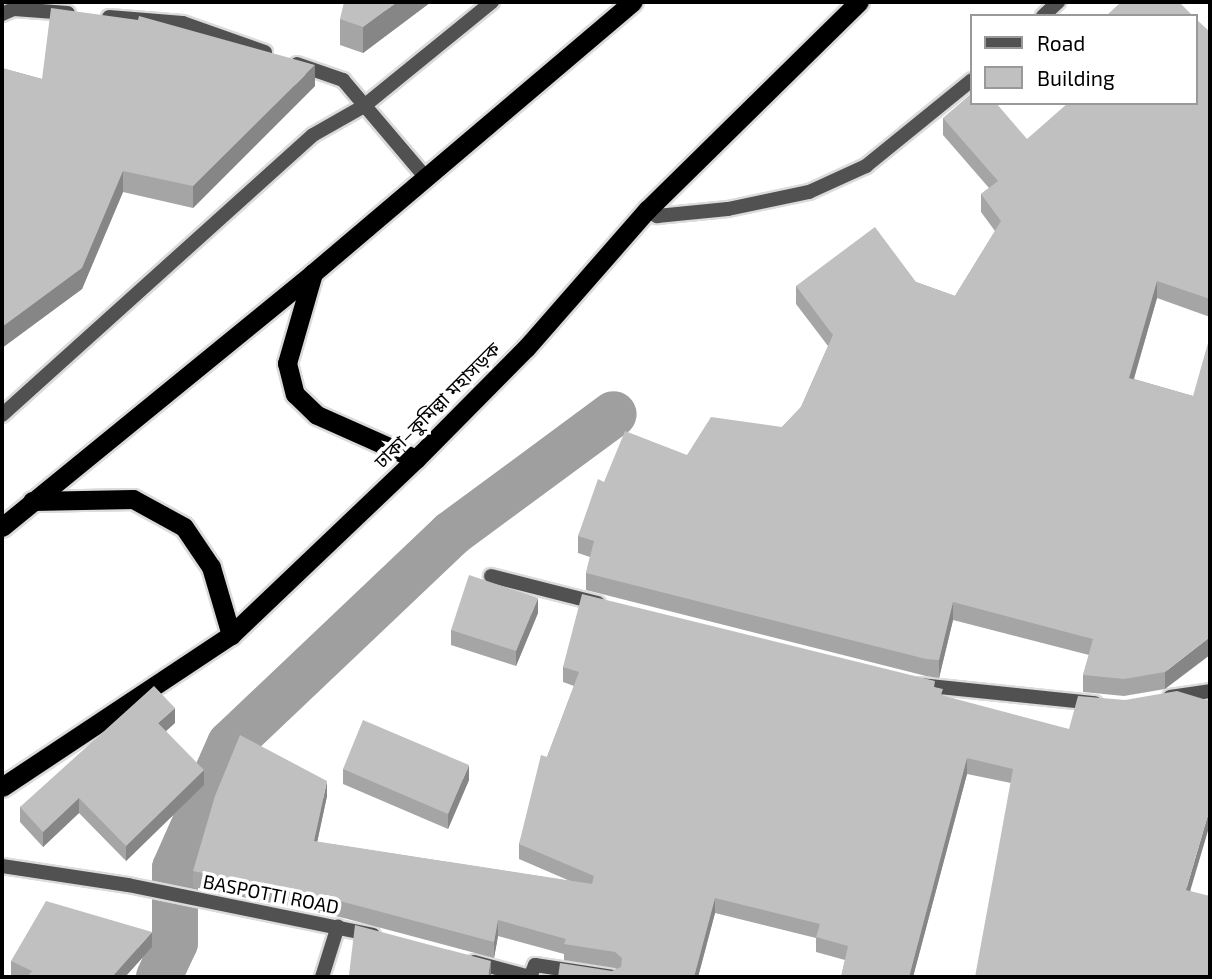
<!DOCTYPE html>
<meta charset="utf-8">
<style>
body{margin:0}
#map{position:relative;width:1212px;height:979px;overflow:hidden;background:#fff;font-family:"Exo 2","Noto Sans Bengali",sans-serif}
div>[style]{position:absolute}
.canal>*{height:46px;margin:-23px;padding:0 23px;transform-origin:23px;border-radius:23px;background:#9f9f9f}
.roads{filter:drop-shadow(2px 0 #dbdbdb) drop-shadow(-2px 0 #dbdbdb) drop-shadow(0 2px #dbdbdb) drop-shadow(0 -2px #dbdbdb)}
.service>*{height:14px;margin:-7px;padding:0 7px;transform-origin:7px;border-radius:7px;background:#515151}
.minor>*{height:14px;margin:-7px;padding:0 7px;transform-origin:7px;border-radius:7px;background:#515151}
.trunk>*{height:19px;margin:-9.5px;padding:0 9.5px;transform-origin:9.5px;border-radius:9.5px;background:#000}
.wall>*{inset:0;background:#a5a5a5}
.shaded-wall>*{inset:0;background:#868686}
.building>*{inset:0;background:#c0c0c0}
span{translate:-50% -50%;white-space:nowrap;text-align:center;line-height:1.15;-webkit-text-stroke:7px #fff;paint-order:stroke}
.street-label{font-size:19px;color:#000}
.frame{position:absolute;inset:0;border:4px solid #000;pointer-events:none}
.legend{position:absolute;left:970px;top:14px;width:228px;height:91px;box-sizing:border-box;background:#fff;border:2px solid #999;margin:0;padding:9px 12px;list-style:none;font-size:21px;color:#000}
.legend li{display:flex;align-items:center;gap:14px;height:35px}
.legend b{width:35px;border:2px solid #999}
</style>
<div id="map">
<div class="canal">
<div style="left:159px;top:977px;width:38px;rotate:-65deg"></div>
<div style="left:175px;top:943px;width:75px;rotate:-90deg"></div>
<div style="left:175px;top:868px;width:136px;rotate:-66.1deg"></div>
<div style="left:230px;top:744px;width:305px;rotate:-43.5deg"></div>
<div style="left:451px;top:534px;width:202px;rotate:-36.4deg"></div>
</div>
<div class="roads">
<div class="service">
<div style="left:1043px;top:16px;width:21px;rotate:-43deg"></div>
<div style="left:647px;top:210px;width:12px;rotate:31deg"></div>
<div style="left:657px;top:216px;width:71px;rotate:-5.6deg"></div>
<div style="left:728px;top:209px;width:83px;rotate:-11.9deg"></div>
<div style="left:809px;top:192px;width:63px;rotate:-24.5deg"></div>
<div style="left:866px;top:166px;width:136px;rotate:-39.1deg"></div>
</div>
<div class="minor">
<div style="left:2px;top:14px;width:13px;rotate:-23deg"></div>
<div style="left:14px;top:9px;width:54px;rotate:4.2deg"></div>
<div style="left:109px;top:17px;width:74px;rotate:4.6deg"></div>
<div style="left:183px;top:23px;width:87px;rotate:19.5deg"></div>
<div style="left:297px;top:64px;width:49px;rotate:19.2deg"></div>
<div style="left:343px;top:80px;width:128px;rotate:49.7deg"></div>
<div style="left:2px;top:415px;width:418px;rotate:-42deg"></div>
<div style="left:313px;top:135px;width:59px;rotate:-29.6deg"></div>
<div style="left:364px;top:106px;width:165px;rotate:-39.1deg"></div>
<div style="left:491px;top:576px;width:110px;rotate:14.2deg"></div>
<div style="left:920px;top:685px;width:176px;rotate:5.9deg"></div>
<div style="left:1170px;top:697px;width:40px;rotate:-8.5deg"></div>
<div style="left:2px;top:866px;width:127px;rotate:8.6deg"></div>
<div style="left:128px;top:885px;width:250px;rotate:11.5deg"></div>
<div style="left:474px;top:962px;width:58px;rotate:15deg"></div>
<div style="left:322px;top:977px;width:53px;rotate:-72.6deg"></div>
<div style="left:530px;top:977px;width:13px;rotate:-67deg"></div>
<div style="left:535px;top:965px;width:79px;rotate:8.7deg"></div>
</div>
<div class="trunk">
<div style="left:313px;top:273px;width:94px;rotate:106.1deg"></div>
<div style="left:287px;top:363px;width:32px;rotate:76deg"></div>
<div style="left:295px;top:394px;width:30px;rotate:44deg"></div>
<div style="left:317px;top:415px;width:108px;rotate:24deg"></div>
<div style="left:32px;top:501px;width:101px;rotate:-1.1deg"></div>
<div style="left:133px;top:499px;width:58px;rotate:28.8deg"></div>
<div style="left:184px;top:527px;width:48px;rotate:56deg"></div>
<div style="left:211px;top:567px;width:71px;rotate:73.6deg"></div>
<div style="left:2px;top:527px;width:402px;rotate:-39.2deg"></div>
<div style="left:313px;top:273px;width:419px;rotate:-40.3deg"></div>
<div style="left:2px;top:787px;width:275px;rotate:-33.6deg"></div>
<div style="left:231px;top:635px;width:255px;rotate:-43.6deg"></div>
<div style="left:416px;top:459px;width:156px;rotate:-45.3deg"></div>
<div style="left:526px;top:348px;width:184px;rotate:-48.8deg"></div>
<div style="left:647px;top:210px;width:297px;rotate:-44.5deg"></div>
</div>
</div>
<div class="wall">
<div style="clip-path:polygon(431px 2px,363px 53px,340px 45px,340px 19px)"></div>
<div style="clip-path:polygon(1210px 32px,1210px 317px,1157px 298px,1134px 379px,1193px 396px,1165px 689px,1124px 696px,1083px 692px,1083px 675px,1089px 655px,953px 620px,939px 678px,926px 676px,586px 590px,586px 573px,590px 557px,578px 553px,578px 536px,604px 482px,782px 427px,801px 407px,828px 346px,796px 304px,796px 286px,916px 282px,955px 296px,995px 231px,981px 212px,981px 194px,989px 188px,943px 135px,943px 118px,1027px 139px)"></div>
<div style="clip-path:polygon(2px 68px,42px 79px,315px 86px,193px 208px,123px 192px,82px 289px,2px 348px)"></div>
<div style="clip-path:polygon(538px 613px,516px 666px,451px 645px,451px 630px)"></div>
<div style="clip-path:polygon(563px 667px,935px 687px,943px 696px,1191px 891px,1210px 977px,1011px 783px,967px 774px,913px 977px,841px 977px,845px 960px,816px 952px,816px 938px,715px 913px,698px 977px,612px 971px,617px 969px,615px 968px,564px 960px,564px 954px,498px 936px,494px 958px,340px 917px,193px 887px,193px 871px,327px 796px,317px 842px,570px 881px,519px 859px,519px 844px,547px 757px,574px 686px,563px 682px)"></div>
<div style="clip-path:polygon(175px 723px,166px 731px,204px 785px,126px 861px,79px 813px,43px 847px,20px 822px,20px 807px)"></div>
<div style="clip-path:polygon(343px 769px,469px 780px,448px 829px,343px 784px)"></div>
<div style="clip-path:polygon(152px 947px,125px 977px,14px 977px,11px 976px,11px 961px)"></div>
</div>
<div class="shaded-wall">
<div style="clip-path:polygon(397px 2px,431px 2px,363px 53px,363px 27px)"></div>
<div style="clip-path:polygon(315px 65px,315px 86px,193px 208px,193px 186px)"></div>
<div style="clip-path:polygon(123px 171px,123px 192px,82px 289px,2px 348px,2px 327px)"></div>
<div style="clip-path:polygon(1157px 281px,1157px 298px,1129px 395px,1129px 378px)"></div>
<div style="clip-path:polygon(538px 598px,538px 613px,516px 666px,516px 651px)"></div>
<div style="clip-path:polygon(953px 602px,953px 620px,939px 678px,939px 660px)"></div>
<div style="clip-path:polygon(1210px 637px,1210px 655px,1165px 689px,1165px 672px)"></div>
<div style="clip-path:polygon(175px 708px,175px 723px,158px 738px,158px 723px)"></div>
<div style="clip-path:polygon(967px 758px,967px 774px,913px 977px,909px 977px)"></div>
<div style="clip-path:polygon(469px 765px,469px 780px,448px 829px,448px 814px)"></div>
<div style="clip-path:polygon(204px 770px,204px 785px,126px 861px,126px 846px)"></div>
<div style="clip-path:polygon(327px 781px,327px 796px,314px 857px,314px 841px)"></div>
<div style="clip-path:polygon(79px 798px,79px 813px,43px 847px,43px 832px)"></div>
<div style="clip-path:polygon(1210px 808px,1210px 824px,1186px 905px,1186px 890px)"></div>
<div style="clip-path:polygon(715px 898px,715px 913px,698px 977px,694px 977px)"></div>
<div style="clip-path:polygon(498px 920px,498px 936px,494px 958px,494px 942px)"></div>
<div style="clip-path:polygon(152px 932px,152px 947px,125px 977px,112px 977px)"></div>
<div style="clip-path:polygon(491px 961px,491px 977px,488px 977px)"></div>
</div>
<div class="building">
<div style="clip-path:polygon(344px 2px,397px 2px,363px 27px,340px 19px)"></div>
<div style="clip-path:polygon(1121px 2px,1179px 2px,1193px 16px,1106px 16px)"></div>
<div style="clip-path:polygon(51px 8px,138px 20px,139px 16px,315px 65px,193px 186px,123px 171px,82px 268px,2px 327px,2px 68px,42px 79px)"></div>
<div style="clip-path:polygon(1196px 19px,1210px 32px,1210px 299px,1157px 281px,1129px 378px,1193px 396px,1210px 336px,1210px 637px,1165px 672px,1124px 679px,1083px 675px,1093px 639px,953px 602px,939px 660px,926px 659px,586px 573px,594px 541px,578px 536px,598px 479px,604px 482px,625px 431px,687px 455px,711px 417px,782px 427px,801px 407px,833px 335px,796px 286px,875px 227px,916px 282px,955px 296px,1001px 221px,981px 194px,998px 181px,943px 118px,972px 93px,972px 103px,996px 103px,1027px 139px,1068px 103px,1196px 103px)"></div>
<div style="clip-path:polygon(469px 575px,538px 598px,516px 651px,451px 630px)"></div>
<div style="clip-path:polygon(582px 594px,935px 681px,934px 687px,943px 689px,941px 695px,1069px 729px,1078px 696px,1125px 700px,1177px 691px,1210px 701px,1210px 808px,1186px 890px,1210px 896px,1210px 977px,975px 977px,1013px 769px,967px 758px,909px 977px,841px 977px,848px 946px,816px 937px,820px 924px,715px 898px,694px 977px,558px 977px,560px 963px,612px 971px,621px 967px,622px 958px,615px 952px,564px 944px,566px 939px,498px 920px,494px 942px,340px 901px,193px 871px,215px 796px,240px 735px,327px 781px,314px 841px,592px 884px,594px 876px,519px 844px,541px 755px,547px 757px,579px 672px,563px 667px)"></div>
<div style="clip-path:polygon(154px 686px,175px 708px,158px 723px,204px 770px,126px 846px,79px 798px,43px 832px,20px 807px)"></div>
<div style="clip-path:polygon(363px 720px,469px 765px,448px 814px,343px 769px)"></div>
<div style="clip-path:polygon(46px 901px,152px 932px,112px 977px,27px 977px,32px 971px,11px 961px)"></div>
<div style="clip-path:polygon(355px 925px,491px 961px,488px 977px,369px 977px,349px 975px)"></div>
</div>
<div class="street-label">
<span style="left:437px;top:405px;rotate:-45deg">ঢাকা–কুমিল্লা মহাসড়ক</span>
<span style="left:271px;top:894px;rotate:11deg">BASPOTTI ROAD</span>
</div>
<div class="frame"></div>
<ul class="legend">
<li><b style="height:9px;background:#515151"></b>Road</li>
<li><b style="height:19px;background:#c0c0c0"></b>Building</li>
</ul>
</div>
